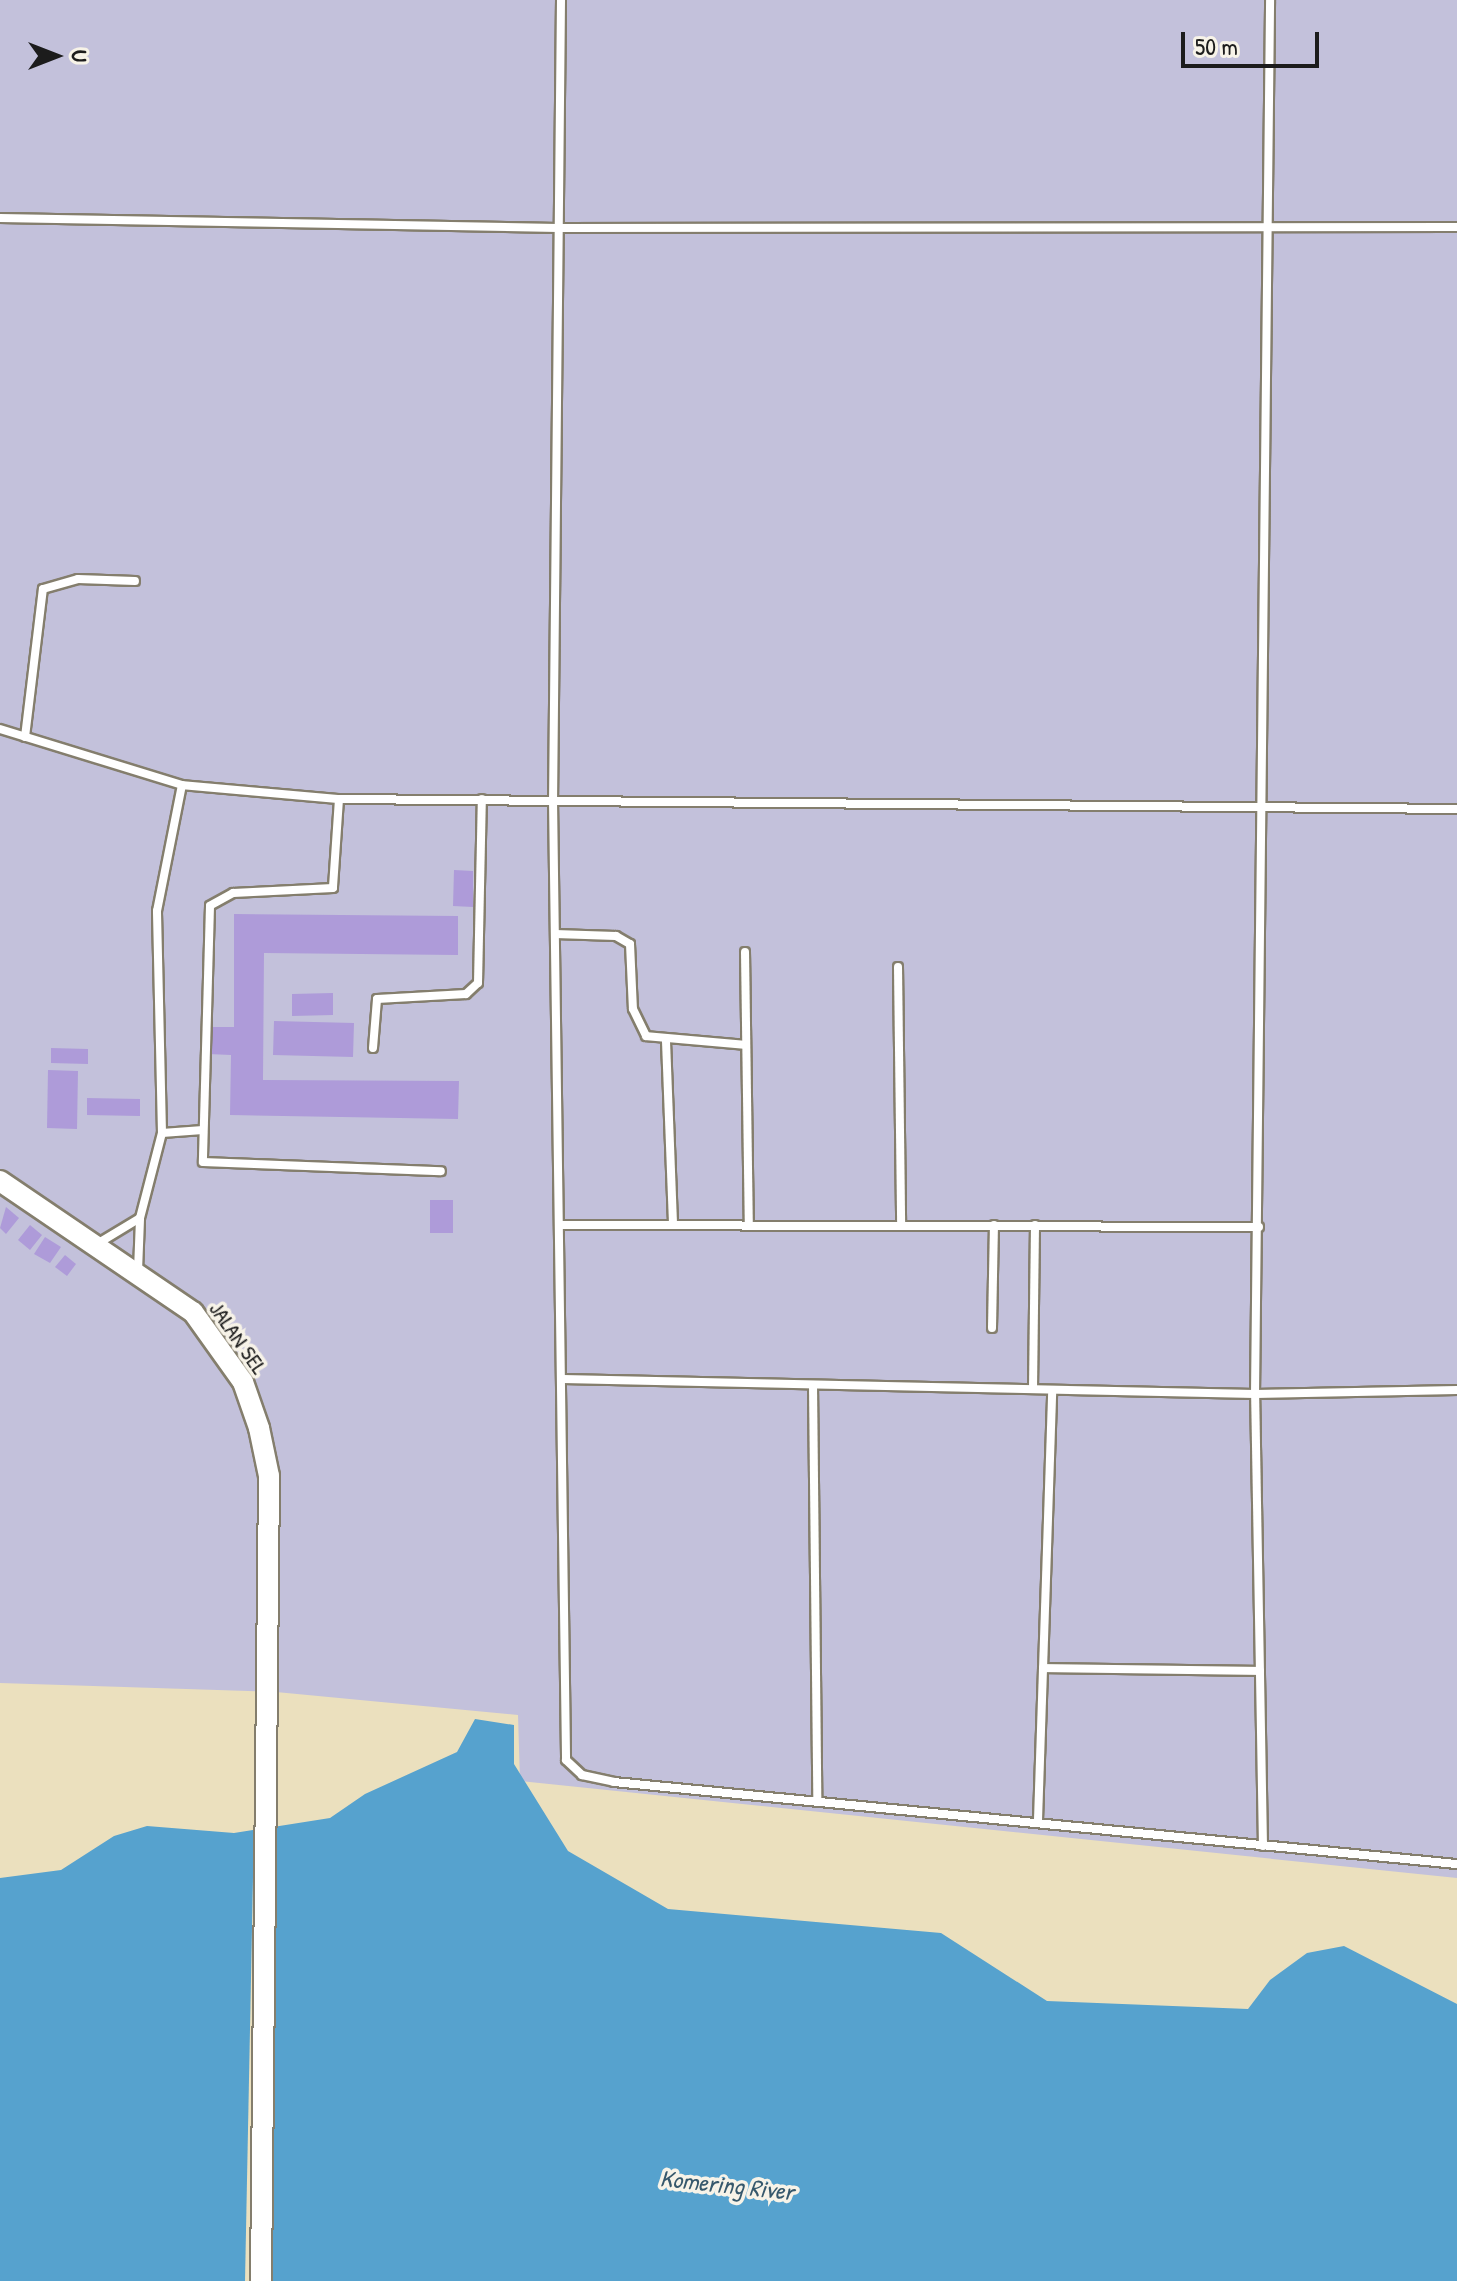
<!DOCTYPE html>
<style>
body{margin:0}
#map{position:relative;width:1457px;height:2281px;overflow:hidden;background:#ebe0be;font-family:"Patrick Hand",sans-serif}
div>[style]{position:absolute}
.industrial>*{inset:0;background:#c3c1db}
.water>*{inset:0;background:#56a2ce}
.pier>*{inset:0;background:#ebe0be}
.building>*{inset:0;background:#ae9bd9}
.roads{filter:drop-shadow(2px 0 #847e6d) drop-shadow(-2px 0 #847e6d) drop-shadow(0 2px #847e6d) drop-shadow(0 -2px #847e6d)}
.service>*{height:8px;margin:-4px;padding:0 4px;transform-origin:4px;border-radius:4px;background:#fff}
.tertiary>*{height:20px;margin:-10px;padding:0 10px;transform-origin:10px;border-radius:10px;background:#fff}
span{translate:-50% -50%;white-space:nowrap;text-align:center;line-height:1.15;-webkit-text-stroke:7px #f7f3e8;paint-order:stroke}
.street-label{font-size:22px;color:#1c1c1c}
.water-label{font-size:24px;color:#36586c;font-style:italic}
.north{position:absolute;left:16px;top:16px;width:80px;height:80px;-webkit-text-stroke:6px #f7f3e8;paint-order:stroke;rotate:90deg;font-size:22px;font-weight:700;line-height:32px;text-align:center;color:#1c1c1c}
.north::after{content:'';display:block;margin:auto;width:28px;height:36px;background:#1c1c1c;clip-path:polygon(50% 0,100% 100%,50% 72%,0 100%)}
.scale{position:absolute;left:1181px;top:32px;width:138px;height:36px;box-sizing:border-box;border:4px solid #1c1c1c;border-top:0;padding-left:10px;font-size:24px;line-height:28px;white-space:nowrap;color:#1c1c1c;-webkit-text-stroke:6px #f7f3e8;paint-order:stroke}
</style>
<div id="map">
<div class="industrial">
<div style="clip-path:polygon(0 0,1457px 0,1457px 1878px,520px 1781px,518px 1715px,276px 1692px,0 1683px)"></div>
</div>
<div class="water">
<div style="clip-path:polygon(475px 1719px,514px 1725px,514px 1764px,568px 1851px,668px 1909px,941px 1933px,1047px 2001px,1248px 2009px,1270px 1980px,1307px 1953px,1344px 1946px,1457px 2004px,1457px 2281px,0 2281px,0 1878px,61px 1870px,114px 1836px,147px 1826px,234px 1833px,330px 1818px,365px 1794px,457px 1752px)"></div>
</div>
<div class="pier">
<div style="clip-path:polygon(276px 1825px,266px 2281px,245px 2281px,254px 1827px)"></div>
</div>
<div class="building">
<div style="clip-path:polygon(454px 870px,473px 871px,473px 907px,453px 906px)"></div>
<div style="clip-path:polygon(234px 914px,458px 916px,458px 955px,264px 953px,263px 1080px,459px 1081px,458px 1119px,230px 1115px,231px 1055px,208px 1054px,208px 1027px,234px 1027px)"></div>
<div style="clip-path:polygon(333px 993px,333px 1015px,292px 1016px,292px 994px)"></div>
<div style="clip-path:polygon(274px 1021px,354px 1023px,353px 1057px,273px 1055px)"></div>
<div style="clip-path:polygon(51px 1048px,88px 1049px,88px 1064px,51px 1063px)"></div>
<div style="clip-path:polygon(48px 1070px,78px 1071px,77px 1129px,47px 1128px)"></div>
<div style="clip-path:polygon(87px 1098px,140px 1099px,140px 1116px,87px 1115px)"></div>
<div style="clip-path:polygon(430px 1200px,453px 1200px,453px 1233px,430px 1233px)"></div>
<div style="clip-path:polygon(6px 1207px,19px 1218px,6px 1234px,0 1228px)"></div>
<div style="clip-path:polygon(30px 1225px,42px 1235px,30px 1250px,18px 1240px)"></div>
<div style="clip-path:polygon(45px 1237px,61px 1247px,50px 1263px,34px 1254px)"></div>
<div style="clip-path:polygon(65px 1255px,76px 1264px,67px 1276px,55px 1267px)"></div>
</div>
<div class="roads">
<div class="service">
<div style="left:561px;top:0;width:800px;rotate:90.57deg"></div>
<div style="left:553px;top:800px;width:960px;rotate:89.22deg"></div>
<div style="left:566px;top:1760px;width:22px;rotate:43deg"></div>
<div style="left:582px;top:1775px;width:33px;rotate:12deg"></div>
<div style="left:614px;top:1782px;width:847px;rotate:5.56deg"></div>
<div style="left:0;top:218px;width:558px;rotate:1.03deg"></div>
<div style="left:558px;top:228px;width:899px;rotate:-0.06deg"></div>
<div style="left:0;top:729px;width:190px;rotate:17.1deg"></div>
<div style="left:182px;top:785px;width:158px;rotate:5.1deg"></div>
<div style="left:339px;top:799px;width:1118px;rotate:0.51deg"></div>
<div style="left:25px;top:737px;width:149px;rotate:-83.1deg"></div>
<div style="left:43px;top:589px;width:36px;rotate:-16deg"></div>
<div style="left:78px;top:579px;width:57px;rotate:2deg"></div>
<div style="left:339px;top:799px;width:89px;rotate:93.9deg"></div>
<div style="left:333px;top:888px;width:100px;rotate:177.1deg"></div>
<div style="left:233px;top:893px;width:26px;rotate:151deg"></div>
<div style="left:210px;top:906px;width:256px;rotate:91.6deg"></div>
<div style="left:203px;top:1162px;width:238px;rotate:2.2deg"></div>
<div style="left:555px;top:934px;width:61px;rotate:1.9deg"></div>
<div style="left:616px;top:936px;width:16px;rotate:30deg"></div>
<div style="left:630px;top:944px;width:65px;rotate:87.4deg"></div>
<div style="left:633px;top:1009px;width:30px;rotate:64deg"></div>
<div style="left:646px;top:1036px;width:100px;rotate:5.1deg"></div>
<div style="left:745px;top:952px;width:273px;rotate:89.2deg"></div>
<div style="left:898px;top:967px;width:258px;rotate:89.3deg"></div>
<div style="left:666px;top:1041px;width:184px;rotate:87.8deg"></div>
<div style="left:373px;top:1048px;width:49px;rotate:-85.3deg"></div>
<div style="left:377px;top:999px;width:89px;rotate:-3.2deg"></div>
<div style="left:466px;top:994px;width:16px;rotate:-43deg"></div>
<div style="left:478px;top:983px;width:184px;rotate:-88.8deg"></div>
<div style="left:162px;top:1133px;width:41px;rotate:-4.2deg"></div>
<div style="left:561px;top:1225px;width:698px;rotate:0.16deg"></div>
<div style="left:97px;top:1244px;width:50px;rotate:-31.2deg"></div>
<div style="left:138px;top:1271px;width:53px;rotate:-87.8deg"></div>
<div style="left:140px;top:1218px;width:88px;rotate:-75.5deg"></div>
<div style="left:162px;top:1133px;width:222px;rotate:-91.3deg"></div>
<div style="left:157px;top:911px;width:128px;rotate:-78.8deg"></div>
<div style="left:992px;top:1328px;width:103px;rotate:-88.9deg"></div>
<div style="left:563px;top:1379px;width:692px;rotate:1.24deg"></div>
<div style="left:1255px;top:1394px;width:202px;rotate:-1.1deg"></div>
<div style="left:813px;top:1385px;width:413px;rotate:89.4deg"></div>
<div style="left:1033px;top:1389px;width:164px;rotate:-89.3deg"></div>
<div style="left:1043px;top:1668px;width:217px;rotate:0.8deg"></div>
<div style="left:1038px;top:1820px;width:430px;rotate:-88.1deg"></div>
<div style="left:1263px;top:1846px;width:452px;rotate:-91deg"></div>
<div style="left:1255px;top:1394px;width:1394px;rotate:-89.38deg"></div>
</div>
<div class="tertiary">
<div style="left:0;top:1181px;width:233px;rotate:34.2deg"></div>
<div style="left:193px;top:1312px;width:86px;rotate:54.5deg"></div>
<div style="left:243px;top:1382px;width:49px;rotate:70.8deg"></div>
<div style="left:259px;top:1428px;width:49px;rotate:78.2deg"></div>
<div style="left:269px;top:1476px;width:805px;rotate:90.57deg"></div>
</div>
</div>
<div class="street-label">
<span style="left:238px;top:1338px;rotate:55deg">JALAN SEL</span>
</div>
<div class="water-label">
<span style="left:727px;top:2185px;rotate:6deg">Komering River</span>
</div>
<div class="north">U</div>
<div class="scale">50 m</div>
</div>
